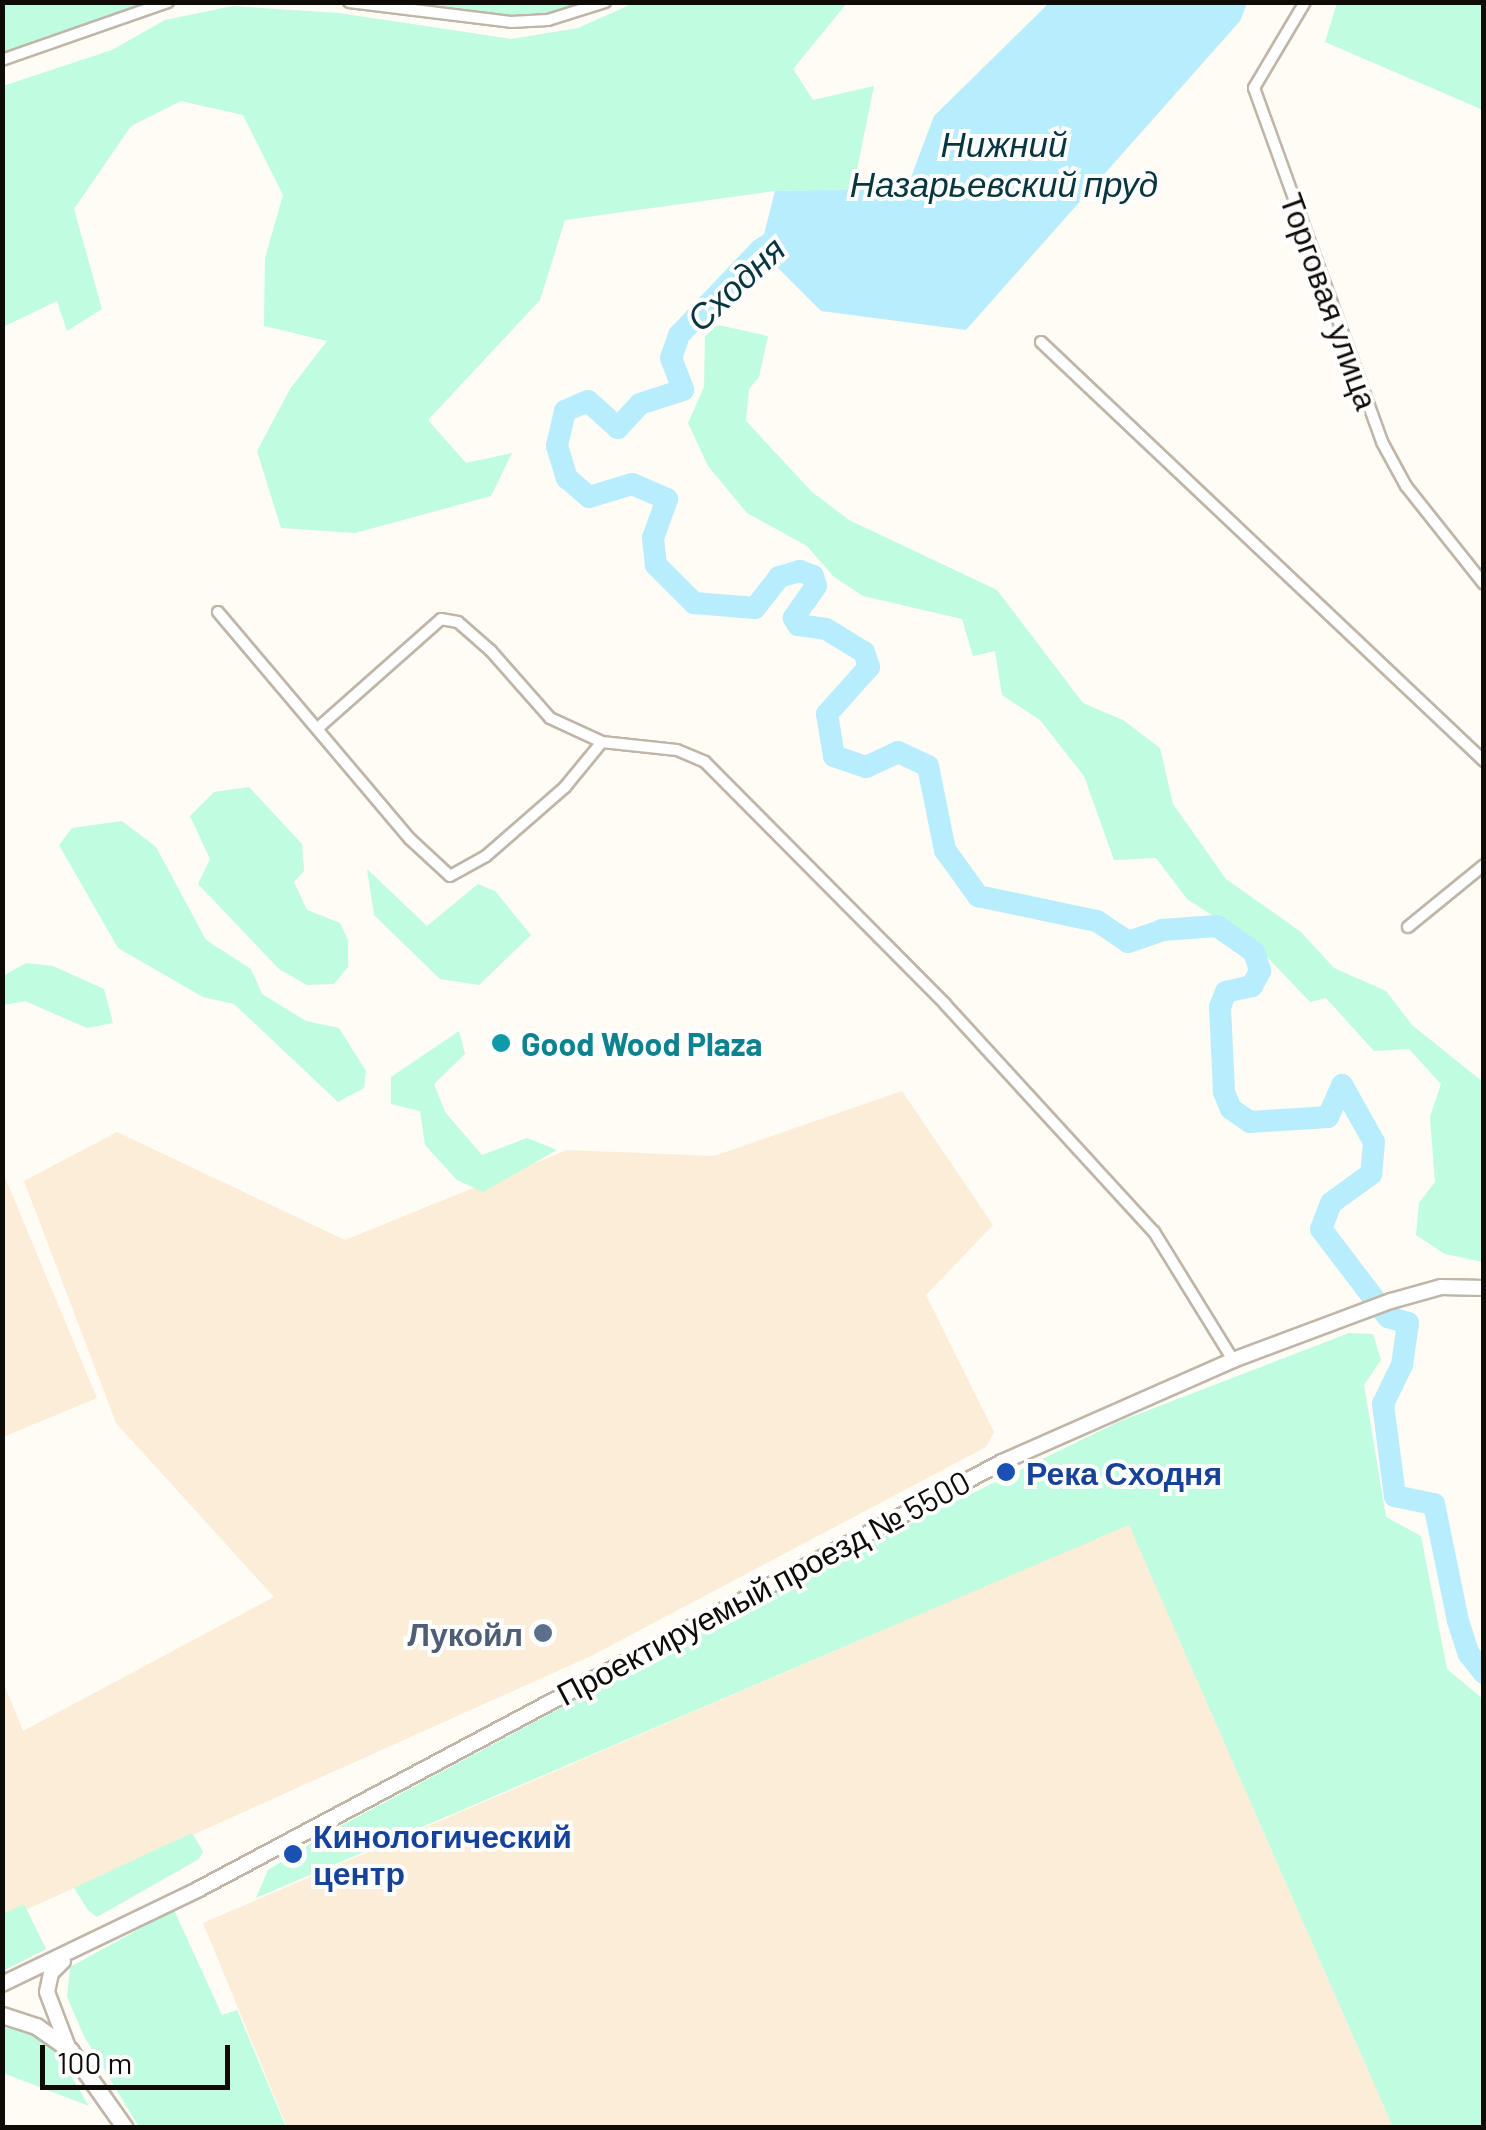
<!DOCTYPE html>
<meta charset="utf-8">
<style>
body{margin:0}
#map{position:relative;width:1486px;height:2130px;overflow:hidden;background:#fffbf5;font-family:Barlow,sans-serif}
div>[style]{position:absolute}
.built>*{inset:0;background:#fbedd7}
.green>*{inset:0;background:#bffce0}
.water>*{inset:0;background:#b8edfe}
.river>*{height:22px;margin:-11px;padding:0 11px;transform-origin:11px;border-radius:11px;background:#b8edfe}
.roads{filter:drop-shadow(2px 0 #bfb6a8) drop-shadow(-2px 0 #bfb6a8) drop-shadow(0 2px #bfb6a8) drop-shadow(0 -2px #bfb6a8)}
.minor>*{height:10px;margin:-5px;padding:0 5px;transform-origin:5px;border-radius:5px;background:#fff}
.tertiary>*{height:14px;margin:-7px;padding:0 7px;transform-origin:7px;border-radius:7px;background:#fff}
.secondary>*{height:15px;margin:-7.5px;padding:0 7.5px;transform-origin:7.5px;border-radius:7.5px;background:#fff}
.dots>*{width:28px;height:28px;translate:-50% -50%;box-sizing:border-box;border:5px solid #fff;border-radius:50%}
span{translate:-50% -50%;white-space:nowrap;text-align:center;line-height:1.15;-webkit-text-stroke:8px #fff;paint-order:stroke}
.street-label{font-size:32px;color:#0f0c08}
.culture-label{font-size:32px;color:#0d838f;font-weight:700}
.left{translate:0 -50%;text-align:left}
.transit-label{font-size:32px;color:#164399;font-weight:700}
.service-label{font-size:32px;color:#4e5e75;font-weight:700}
.right{translate:-100% -50%;text-align:right}
.water-label{font-size:35px;color:#073641;font-style:italic}
.frame{position:absolute;inset:0;border:5px solid #0f0c08;pointer-events:none}
.scale{position:absolute;left:40px;top:2045px;width:190px;height:45px;box-sizing:border-box;border:5px solid #0f0c08;border-top:0;padding-left:12px;font-size:30px;line-height:35px;white-space:nowrap;color:#0f0c08;-webkit-text-stroke:8px #fff;paint-order:stroke}
</style>
<div id="map">
<div class="built">
<div style="clip-path:polygon(902px 1091px,993px 1225px,926px 1295px,994px 1432px,986px 1447px,591px 1656px,3px 1920px,2px 1679px,23px 1731px,274px 1597px,116px 1423px,24px 1181px,117px 1132px,345px 1240px,567px 1150px,714px 1156px)"></div>
<div style="clip-path:polygon(2px 1170px,97px 1398px,3px 1437px,2px 1437px)"></div>
<div style="clip-path:polygon(1129px 1524px,1393px 2127px,287px 2127px,203px 1923px)"></div>
</div>
<div class="green">
<div style="clip-path:polygon(3px 2px,155px 3px,3px 57px)"></div>
<div style="clip-path:polygon(389px 3px,581px 3px,527px 20px)"></div>
<div style="clip-path:polygon(634px 3px,847px 3px,793px 69px,813px 100px,874px 86px,853px 189px,775px 191px,565px 220px,540px 300px,428px 420px,466px 463px,512px 453px,491px 496px,355px 533px,281px 528px,257px 451px,290px 389px,327px 341px,264px 326px,265px 258px,283px 195px,243px 115px,181px 101px,131px 126px,74px 209px,102px 309px,67px 331px,57px 301px,3px 327px,3px 86px,112px 50px,165px 20px,233px 6px,339px 13px,511px 39px,578px 28px)"></div>
<div style="clip-path:polygon(1337px 3px,1483px 3px,1483px 110px,1325px 42px)"></div>
<div style="clip-path:polygon(718px 325px,768px 336px,759px 377px,749px 389px,746px 421px,812px 492px,849px 520px,997px 590px,1083px 703px,1123px 720px,1160px 748px,1173px 804px,1226px 879px,1301px 932px,1334px 968px,1386px 991px,1412px 1025px,1483px 1082px,1483px 1262px,1445px 1254px,1416px 1235px,1419px 1203px,1435px 1182px,1430px 1117px,1441px 1084px,1409px 1049px,1374px 1051px,1326px 998px,1310px 1002px,1252px 941px,1187px 899px,1156px 858px,1114px 860px,1084px 776px,1040px 720px,1002px 695px,995px 651px,973px 656px,962px 619px,863px 596px,834px 577px,807px 546px,747px 513px,708px 466px,688px 423px,704px 387px,705px 336px)"></div>
<div style="clip-path:polygon(249px 787px,302px 844px,304px 871px,294px 882px,307px 910px,340px 923px,348px 940px,348px 967px,334px 984px,307px 985px,279px 969px,198px 884px,210px 859px,190px 816px,214px 792px)"></div>
<div style="clip-path:polygon(122px 821px,156px 847px,206px 940px,251px 969px,262px 994px,306px 1021px,339px 1028px,366px 1071px,364px 1088px,338px 1102px,234px 1004px,203px 997px,118px 948px,59px 845px,72px 828px)"></div>
<div style="clip-path:polygon(367px 869px,427px 926px,478px 884px,495px 891px,531px 935px,479px 985px,440px 979px,374px 915px)"></div>
<div style="clip-path:polygon(26px 963px,53px 966px,104px 989px,113px 1023px,87px 1028px,25px 1001px,3px 1005px,3px 976px)"></div>
<div style="clip-path:polygon(459px 1031px,465px 1054px,434px 1084px,445px 1112px,482px 1155px,527px 1138px,557px 1150px,483px 1192px,457px 1180px,425px 1145px,420px 1111px,391px 1104px,391px 1077px)"></div>
<div style="clip-path:polygon(1349px 1333px,1373px 1334px,1381px 1360px,1364px 1385px,1386px 1517px,1421px 1536px,1447px 1669px,1483px 1699px,1483px 2127px,1393px 2127px,1129px 1525px,256px 1898px,268px 1870px,335px 1829px,846px 1555px,1118px 1422px)"></div>
<div style="clip-path:polygon(192px 1833px,203px 1851px,199px 1859px,97px 1917px,88px 1910px,74px 1888px)"></div>
<div style="clip-path:polygon(24px 1904px,46px 1949px,3px 1971px,3px 1914px)"></div>
<div style="clip-path:polygon(174px 1910px,222px 2015px,237px 2010px,286px 2127px,139px 2127px,84px 2036px,67px 1997px,70px 1967px)"></div>
<div style="clip-path:polygon(2px 2028px,23px 2029px,58px 2054px,89px 2106px,3px 2073px)"></div>
</div>
<div class="water">
<div style="clip-path:polygon(1049px 3px,1247px 3px,1240px 21px,966px 330px,821px 311px,760px 250px,775px 191px,907px 188px,934px 116px)"></div>
</div>
<div class="river">
<div style="left:784px;top:234px;width:29px;rotate:146deg"></div>
<div style="left:760px;top:250px;width:117px;rotate:133.6deg"></div>
<div style="left:679px;top:335px;width:24px;rotate:109deg"></div>
<div style="left:671px;top:358px;width:34px;rotate:69deg"></div>
<div style="left:683px;top:390px;width:45px;rotate:162deg"></div>
<div style="left:640px;top:404px;width:33px;rotate:133deg"></div>
<div style="left:618px;top:428px;width:40px;rotate:-138deg"></div>
<div style="left:588px;top:401px;width:25px;rotate:157deg"></div>
<div style="left:565px;top:411px;width:36px;rotate:103deg"></div>
<div style="left:557px;top:446px;width:34px;rotate:73deg"></div>
<div style="left:567px;top:478px;width:29px;rotate:41deg"></div>
<div style="left:589px;top:497px;width:45px;rotate:-16.8deg"></div>
<div style="left:632px;top:484px;width:38px;rotate:23deg"></div>
<div style="left:667px;top:499px;width:41px;rotate:109.7deg"></div>
<div style="left:653px;top:538px;width:27px;rotate:84deg"></div>
<div style="left:656px;top:565px;width:54px;rotate:45deg"></div>
<div style="left:694px;top:603px;width:61px;rotate:4.7deg"></div>
<div style="left:755px;top:608px;width:39px;rotate:-52deg"></div>
<div style="left:779px;top:577px;width:22px;rotate:-16deg"></div>
<div style="left:800px;top:571px;width:14px;rotate:21deg"></div>
<div style="left:813px;top:576px;width:10px;rotate:73deg"></div>
<div style="left:816px;top:586px;width:39px;rotate:125deg"></div>
<div style="left:794px;top:618px;width:8px;rotate:60deg"></div>
<div style="left:798px;top:625px;width:28px;rotate:8deg"></div>
<div style="left:826px;top:629px;width:44px;rotate:31.2deg"></div>
<div style="left:864px;top:652px;width:16px;rotate:72deg"></div>
<div style="left:869px;top:667px;width:63px;rotate:131.8deg"></div>
<div style="left:827px;top:714px;width:43px;rotate:80.5deg"></div>
<div style="left:834px;top:756px;width:34px;rotate:19deg"></div>
<div style="left:866px;top:767px;width:35px;rotate:-25deg"></div>
<div style="left:898px;top:752px;width:33px;rotate:25deg"></div>
<div style="left:928px;top:766px;width:86px;rotate:78.6deg"></div>
<div style="left:945px;top:850px;width:57px;rotate:54.3deg"></div>
<div style="left:978px;top:896px;width:122px;rotate:11.9deg"></div>
<div style="left:1097px;top:921px;width:37px;rotate:34deg"></div>
<div style="left:1128px;top:942px;width:36px;rotate:-19deg"></div>
<div style="left:1162px;top:930px;width:55px;rotate:-4.2deg"></div>
<div style="left:1217px;top:926px;width:45px;rotate:35.1deg"></div>
<div style="left:1254px;top:952px;width:20px;rotate:72deg"></div>
<div style="left:1260px;top:971px;width:17px;rotate:118deg"></div>
<div style="left:1252px;top:986px;width:27px;rotate:167deg"></div>
<div style="left:1226px;top:992px;width:16px;rotate:112deg"></div>
<div style="left:1220px;top:1007px;width:85px;rotate:87.3deg"></div>
<div style="left:1224px;top:1092px;width:18px;rotate:68deg"></div>
<div style="left:1231px;top:1109px;width:23px;rotate:34deg"></div>
<div style="left:1250px;top:1122px;width:78px;rotate:-3.7deg"></div>
<div style="left:1328px;top:1117px;width:35px;rotate:-66deg"></div>
<div style="left:1342px;top:1085px;width:65px;rotate:60.7deg"></div>
<div style="left:1374px;top:1142px;width:32px;rotate:95deg"></div>
<div style="left:1371px;top:1174px;width:49px;rotate:144.1deg"></div>
<div style="left:1331px;top:1203px;width:28px;rotate:111deg"></div>
<div style="left:1321px;top:1229px;width:111px;rotate:52.7deg"></div>
<div style="left:1388px;top:1317px;width:21px;rotate:17deg"></div>
<div style="left:1408px;top:1323px;width:42px;rotate:98.1deg"></div>
<div style="left:1402px;top:1365px;width:43px;rotate:116deg"></div>
<div style="left:1383px;top:1404px;width:93px;rotate:82.6deg"></div>
<div style="left:1395px;top:1496px;width:40px;rotate:12deg"></div>
<div style="left:1434px;top:1504px;width:119px;rotate:78.4deg"></div>
<div style="left:1458px;top:1621px;width:35px;rotate:72deg"></div>
<div style="left:1469px;top:1654px;width:24px;rotate:52deg"></div>
</div>
<div class="roads">
<div class="minor">
<div style="left:349px;top:2px;width:163px;rotate:7deg"></div>
<div style="left:511px;top:22px;width:37px;rotate:-3deg"></div>
<div style="left:548px;top:20px;width:60px;rotate:-17.5deg"></div>
<div style="left:1305px;top:2px;width:100px;rotate:120.7deg"></div>
<div style="left:1254px;top:88px;width:376px;rotate:70.1deg"></div>
<div style="left:1382px;top:442px;width:50px;rotate:61.4deg"></div>
<div style="left:1406px;top:486px;width:125px;rotate:51.5deg"></div>
<div style="left:2px;top:60px;width:176px;rotate:-19.3deg"></div>
<div style="left:1041px;top:342px;width:610px;rotate:43.41deg"></div>
<div style="left:218px;top:612px;width:297px;rotate:49.8deg"></div>
<div style="left:410px;top:839px;width:54px;rotate:42.8deg"></div>
<div style="left:450px;top:876px;width:41px;rotate:-29.1deg"></div>
<div style="left:486px;top:856px;width:105px;rotate:-41.1deg"></div>
<div style="left:565px;top:787px;width:58px;rotate:-50.6deg"></div>
<div style="left:602px;top:742px;width:75px;rotate:6.1deg"></div>
<div style="left:677px;top:750px;width:30px;rotate:23deg"></div>
<div style="left:705px;top:762px;width:341px;rotate:45.2deg"></div>
<div style="left:945px;top:1004px;width:309px;rotate:47.5deg"></div>
<div style="left:1154px;top:1232px;width:150px;rotate:58.3deg"></div>
<div style="left:318px;top:728px;width:164px;rotate:-41.5deg"></div>
<div style="left:441px;top:619px;width:17px;rotate:10deg"></div>
<div style="left:458px;top:622px;width:44px;rotate:41.3deg"></div>
<div style="left:491px;top:651px;width:89px;rotate:48.6deg"></div>
<div style="left:550px;top:718px;width:57px;rotate:24.8deg"></div>
<div style="left:1408px;top:927px;width:98px;rotate:-39.2deg"></div>
</div>
<div class="tertiary">
<div style="left:63px;top:1961px;width:17px;rotate:135deg"></div>
<div style="left:51px;top:1973px;width:19px;rotate:102deg"></div>
<div style="left:47px;top:1992px;width:62px;rotate:69.2deg"></div>
<div style="left:2px;top:1984px;width:219px;rotate:-25.7deg"></div>
<div style="left:199px;top:1889px;width:909px;rotate:-28deg"></div>
<div style="left:1002px;top:1462px;width:253px;rotate:-23.8deg"></div>
<div style="left:1233px;top:1360px;width:169px;rotate:-20.5deg"></div>
<div style="left:1391px;top:1301px;width:52px;rotate:-15.6deg"></div>
<div style="left:1441px;top:1287px;width:43px;rotate:1.3deg"></div>
</div>
<div class="secondary">
<div style="left:2px;top:2015px;width:36px;rotate:18deg"></div>
<div style="left:36px;top:2026px;width:42px;rotate:35.2deg"></div>
<div style="left:70px;top:2050px;width:95px;rotate:54.8deg"></div>
</div>
</div>
<div class="dots">
<div style="left:501px;top:1043px;background:#0f9aa8"></div>
<div style="left:1006px;top:1472px;background:#1a4fb4"></div>
<div style="left:543px;top:1633px;background:#5c6f8a"></div>
<div style="left:293px;top:1854px;background:#1a4fb4"></div>
</div>
<div class="street-label">
<span style="left:1330px;top:301px;rotate:70deg">Торговая улица</span>
<span style="left:763px;top:1587px;rotate:-28deg">Проектируемый проезд № 5500</span>
</div>
<div class="culture-label">
<span class="left" style="left:521px;top:1043px">Good Wood Plaza</span>
</div>
<div class="transit-label">
<span class="left" style="left:1026px;top:1472px">Река Сходня</span>
<span class="left" style="left:313px;top:1854px">Кинологический<br>центр</span>
</div>
<div class="service-label">
<span class="right" style="left:523px;top:1633px">Лукойл</span>
</div>
<div class="water-label">
<span style="left:1004px;top:163px">Нижний<br>Назарьевский пруд</span>
<span style="left:735px;top:283px;rotate:-43deg">Сходня</span>
</div>
<div class="frame"></div>
<div class="scale">100 m</div>
</div>
